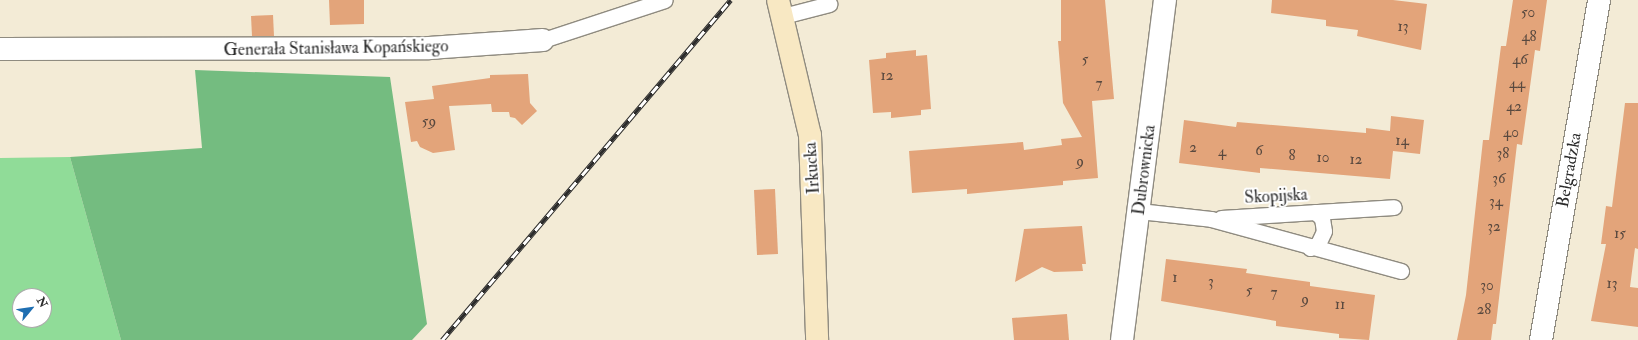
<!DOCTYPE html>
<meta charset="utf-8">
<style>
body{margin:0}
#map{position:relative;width:1638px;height:340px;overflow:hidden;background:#f3ebd6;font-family:"IM FELL Double Pica",serif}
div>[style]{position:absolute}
.green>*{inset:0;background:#90dc98}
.forest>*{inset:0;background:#74bc80}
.building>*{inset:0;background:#e3a47a}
.roads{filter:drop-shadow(1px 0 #8f8b80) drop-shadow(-1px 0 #8f8b80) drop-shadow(0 1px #8f8b80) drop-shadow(0 -1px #8f8b80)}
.lane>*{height:15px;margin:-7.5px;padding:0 7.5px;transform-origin:7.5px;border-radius:7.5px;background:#fff}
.street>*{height:22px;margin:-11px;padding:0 11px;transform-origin:11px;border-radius:11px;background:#fff}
.secondary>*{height:22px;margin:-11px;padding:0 11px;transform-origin:11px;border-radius:11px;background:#f8e8c3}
.rail>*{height:4.5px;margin-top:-2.25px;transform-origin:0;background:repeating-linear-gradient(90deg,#fff 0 9px,#2b2b2b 0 18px);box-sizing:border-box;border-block:1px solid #2b2b2b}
span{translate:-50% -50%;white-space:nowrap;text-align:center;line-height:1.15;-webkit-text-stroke:4px #fff;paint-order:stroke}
.number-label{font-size:15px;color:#59493f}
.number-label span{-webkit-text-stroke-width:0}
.street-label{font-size:17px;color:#2b2b2b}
.north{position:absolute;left:12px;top:288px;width:40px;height:40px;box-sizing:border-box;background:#fff;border:1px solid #aaa;border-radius:50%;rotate:61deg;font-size:11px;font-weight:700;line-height:16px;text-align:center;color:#2b2b2b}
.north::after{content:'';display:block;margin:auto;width:14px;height:18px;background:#1f6fb2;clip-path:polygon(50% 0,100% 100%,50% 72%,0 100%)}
</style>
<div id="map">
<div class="green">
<div style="clip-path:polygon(evenodd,70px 157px,121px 340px,0 340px,0 158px,70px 157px,20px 296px,44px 296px,44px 320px,20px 320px,20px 296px)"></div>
</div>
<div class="forest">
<div style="clip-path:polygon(195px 70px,390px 77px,427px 324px,412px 340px,121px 340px,70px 157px,202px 148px)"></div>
</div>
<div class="building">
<div style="clip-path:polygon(329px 0,364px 0,364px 24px,330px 25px)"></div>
<div style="clip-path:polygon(1061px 0,1105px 0,1114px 99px,1092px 101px,1098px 178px,1063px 181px,1063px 185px,967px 194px,967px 189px,912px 193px,909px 151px,1023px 142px,1024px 150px,1062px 145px,1061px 139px,1082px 137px,1063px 103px,1058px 41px,1061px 41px)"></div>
<div style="clip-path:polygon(1272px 0,1393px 0,1427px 4px,1421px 50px,1357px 36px,1358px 30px,1326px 26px,1326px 20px,1271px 13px)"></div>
<div style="clip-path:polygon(1513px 0,1547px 0,1540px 51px,1535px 50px,1522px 145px,1517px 144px,1496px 324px,1493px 324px,1491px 340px,1457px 340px,1466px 295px,1483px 140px,1489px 140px,1501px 46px,1506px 46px)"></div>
<div style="clip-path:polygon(273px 15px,274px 36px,252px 36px,251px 16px)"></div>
<div style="clip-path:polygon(916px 50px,916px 56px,927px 55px,931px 109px,921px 110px,921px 115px,891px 118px,891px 112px,873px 113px,869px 60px,886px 58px,886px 53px)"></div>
<div style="clip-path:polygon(528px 74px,530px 103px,537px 111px,522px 125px,515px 118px,510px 117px,509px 112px,492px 112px,491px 104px,449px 106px,455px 150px,433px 153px,420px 147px,417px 141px,411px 142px,405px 102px,434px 99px,432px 86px,490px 78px,490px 75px)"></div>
<div style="clip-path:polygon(1625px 103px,1638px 103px,1638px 249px,1635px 248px,1630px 287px,1638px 288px,1638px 327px,1591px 321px,1606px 244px,1601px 244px,1606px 206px,1612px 207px)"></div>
<div style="clip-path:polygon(1391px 116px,1424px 120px,1420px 154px,1393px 151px,1390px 179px,1260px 168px,1260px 173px,1179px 163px,1184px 120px,1236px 127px,1237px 122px,1366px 133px,1366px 128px,1390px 131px)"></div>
<div style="clip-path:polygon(775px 189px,778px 254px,757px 255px,754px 190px)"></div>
<div style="clip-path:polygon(1082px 226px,1086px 264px,1082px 264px,1083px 271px,1054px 272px,1042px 267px,1015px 282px,1024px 229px)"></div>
<div style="clip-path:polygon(1166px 259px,1247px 269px,1246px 273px,1310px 282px,1310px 286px,1375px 295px,1369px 340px,1339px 338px,1339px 334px,1276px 326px,1276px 321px,1161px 301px)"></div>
<div style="clip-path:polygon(1067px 314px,1069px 340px,1014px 340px,1012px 318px)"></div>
</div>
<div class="roads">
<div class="lane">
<div style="left:783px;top:16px;width:48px;rotate:-14.6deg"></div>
<div style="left:543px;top:40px;width:128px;rotate:-18.2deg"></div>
<div style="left:1139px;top:211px;width:72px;rotate:6.3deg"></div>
<div style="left:1211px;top:219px;width:197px;rotate:15.3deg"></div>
<div style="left:1221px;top:218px;width:173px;rotate:-3.6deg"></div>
<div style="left:1310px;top:248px;width:9px;rotate:-27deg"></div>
<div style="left:1318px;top:244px;width:14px;rotate:-65deg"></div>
<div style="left:1324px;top:231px;width:13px;rotate:-99deg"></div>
<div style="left:1322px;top:218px;width:9px;rotate:-139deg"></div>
</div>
<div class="street">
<div style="left:0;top:49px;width:429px;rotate:-0.1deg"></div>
<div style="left:429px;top:48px;width:114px;rotate:-4deg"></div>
<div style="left:1122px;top:340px;width:343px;rotate:-82.8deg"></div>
<div style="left:1541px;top:340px;width:345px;rotate:-80.3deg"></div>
</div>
<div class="secondary">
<div style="left:778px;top:0;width:139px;rotate:76.7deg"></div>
<div style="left:810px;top:135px;width:205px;rotate:88deg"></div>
</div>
</div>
<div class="rail">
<div style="left:442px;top:340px;width:446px;rotate:-49.7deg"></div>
</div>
<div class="number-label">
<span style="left:1528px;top:13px">50</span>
<span style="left:1403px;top:27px">13</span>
<span style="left:1529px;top:37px">48</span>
<span style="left:1085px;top:60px">5</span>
<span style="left:1520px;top:60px">46</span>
<span style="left:887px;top:76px">12</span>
<span style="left:1099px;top:84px">7</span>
<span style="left:1517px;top:84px">44</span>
<span style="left:1514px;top:107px">42</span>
<span style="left:429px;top:122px">59</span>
<span style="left:1511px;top:133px">40</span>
<span style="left:1402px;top:141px">14</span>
<span style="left:1193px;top:148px">2</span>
<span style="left:1259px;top:151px">6</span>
<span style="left:1222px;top:152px">4</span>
<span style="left:1503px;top:154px">38</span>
<span style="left:1292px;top:156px">8</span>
<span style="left:1323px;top:158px">10</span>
<span style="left:1356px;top:160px">12</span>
<span style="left:1080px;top:162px">9</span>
<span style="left:1499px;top:179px">36</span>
<span style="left:1496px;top:202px">34</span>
<span style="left:1494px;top:227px">32</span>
<span style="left:1620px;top:234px">15</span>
<span style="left:1175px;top:278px">1</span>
<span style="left:1211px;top:282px">3</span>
<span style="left:1612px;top:284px">13</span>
<span style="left:1487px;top:286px">30</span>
<span style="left:1249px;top:291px">5</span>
<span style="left:1274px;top:293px">7</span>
<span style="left:1305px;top:300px">9</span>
<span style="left:1340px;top:305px">11</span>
<span style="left:1484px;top:310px">28</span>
</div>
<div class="street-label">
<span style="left:336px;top:48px;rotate:-1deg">Generała Stanisława Kopańskiego</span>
<span style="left:812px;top:168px;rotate:-94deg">Irkucka</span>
<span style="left:1144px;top:170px;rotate:-83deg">Dubrownicka</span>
<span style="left:1569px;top:170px;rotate:-80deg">Belgradzka</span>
<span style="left:1276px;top:196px;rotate:-3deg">Skopijska</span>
</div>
<div class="north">N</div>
</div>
